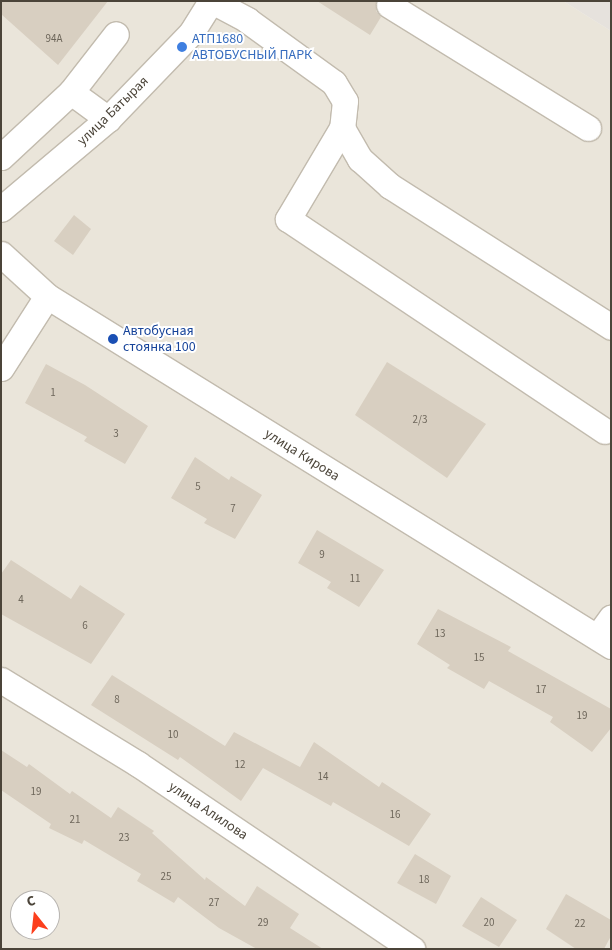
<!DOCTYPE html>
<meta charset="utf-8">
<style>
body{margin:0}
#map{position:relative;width:612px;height:950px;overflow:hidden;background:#f6f3ec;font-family:"Source Sans 3",sans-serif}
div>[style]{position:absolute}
.residential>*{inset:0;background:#eae5da}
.industrial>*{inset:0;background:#e6e2dd}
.building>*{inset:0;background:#d8cfc1}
.roads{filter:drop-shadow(1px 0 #c2bbae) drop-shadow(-1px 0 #c2bbae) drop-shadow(0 1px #c2bbae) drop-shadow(0 -1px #c2bbae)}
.minor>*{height:25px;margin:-12.5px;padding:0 12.5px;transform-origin:12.5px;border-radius:12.5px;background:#fff}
.dots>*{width:14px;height:14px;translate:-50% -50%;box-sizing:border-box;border:2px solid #fff;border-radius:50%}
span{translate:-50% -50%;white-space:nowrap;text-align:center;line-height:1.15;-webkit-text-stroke:4px #fff;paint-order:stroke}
.number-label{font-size:11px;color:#6e675b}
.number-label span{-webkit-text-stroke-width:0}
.shop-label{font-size:14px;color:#366cbe}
.left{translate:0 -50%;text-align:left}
.street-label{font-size:14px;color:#4b4439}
.transit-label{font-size:14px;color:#164399}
.frame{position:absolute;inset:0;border:2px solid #4b4439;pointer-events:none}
.north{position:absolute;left:10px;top:890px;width:50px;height:50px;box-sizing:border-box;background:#fff;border:1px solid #b7b4b0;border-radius:50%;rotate:344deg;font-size:14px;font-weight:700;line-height:20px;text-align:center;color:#4b4439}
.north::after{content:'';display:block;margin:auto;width:18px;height:22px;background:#fc3f1d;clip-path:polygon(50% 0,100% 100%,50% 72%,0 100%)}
</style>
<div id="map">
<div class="residential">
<div style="clip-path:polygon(evenodd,1px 1px,563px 1px,611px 31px,611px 949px,1px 949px,1px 1px,20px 900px,50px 900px,50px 930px,20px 930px,20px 900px)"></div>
</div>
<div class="industrial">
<div style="clip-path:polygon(563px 1px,611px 1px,611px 31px)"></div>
</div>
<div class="building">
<div style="clip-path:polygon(1px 1px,108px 1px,58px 65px,1px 14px)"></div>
<div style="clip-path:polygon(317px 1px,376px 1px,376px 11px,381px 17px,370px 35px)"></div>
<div style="clip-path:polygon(74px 215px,91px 229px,73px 255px,54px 241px)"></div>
<div style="clip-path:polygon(387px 362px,486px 424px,447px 478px,355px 415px)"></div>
<div style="clip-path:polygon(46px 364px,85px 385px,148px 426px,125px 464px,84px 441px,87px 437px,25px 403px)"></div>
<div style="clip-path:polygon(195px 457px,229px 480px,231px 476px,262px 495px,235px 539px,204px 523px,207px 519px,171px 498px)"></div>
<div style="clip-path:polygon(317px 530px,384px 570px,359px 607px,327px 588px,331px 582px,298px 563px)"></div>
<div style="clip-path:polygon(11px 560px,71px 599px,80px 585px,125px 614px,91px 664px,1px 614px,1px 574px)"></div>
<div style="clip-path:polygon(438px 609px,511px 647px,508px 651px,611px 709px,611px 728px,592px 752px,550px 722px,553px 717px,489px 681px,484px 689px,447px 668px,450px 665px,417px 644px)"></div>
<div style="clip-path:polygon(112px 675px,225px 746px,234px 732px,300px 767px,314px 742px,379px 787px,382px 782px,431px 814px,409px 846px,333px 802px,331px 806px,263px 768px,241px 801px,180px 757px,178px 760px,91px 705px)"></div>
<div style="clip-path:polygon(1px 750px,27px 767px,29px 764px,70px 794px,72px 791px,111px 818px,118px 807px,154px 831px,152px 833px,205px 880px,206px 877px,245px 906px,257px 886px,299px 914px,290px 928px,323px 949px,257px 949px,219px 928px,178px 897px,174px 903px,137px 881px,141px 874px,84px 840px,82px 844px,49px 828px,51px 824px,1px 790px)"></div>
<div style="clip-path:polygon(415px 854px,451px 876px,436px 904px,397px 883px)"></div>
<div style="clip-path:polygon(566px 894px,611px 920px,611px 936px,604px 949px,576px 949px,546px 929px)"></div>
<div style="clip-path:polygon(481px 897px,517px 920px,499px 947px,462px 926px)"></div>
</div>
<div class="roads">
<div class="minor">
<div style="left:212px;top:1px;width:40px;rotate:28deg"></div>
<div style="left:247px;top:20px;width:107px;rotate:35.9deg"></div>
<div style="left:334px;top:83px;width:21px;rotate:59deg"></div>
<div style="left:345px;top:101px;width:27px;rotate:96deg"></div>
<div style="left:342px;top:128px;width:106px;rotate:120.7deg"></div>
<div style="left:288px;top:219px;width:381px;rotate:33.8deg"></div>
<div style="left:389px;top:5px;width:234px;rotate:31.7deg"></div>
<div style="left:71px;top:92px;width:46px;rotate:36.1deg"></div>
<div style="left:342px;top:128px;width:36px;rotate:60deg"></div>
<div style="left:360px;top:159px;width:40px;rotate:42deg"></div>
<div style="left:390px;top:186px;width:262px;rotate:32.5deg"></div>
<div style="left:1px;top:157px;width:96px;rotate:-42.9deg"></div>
<div style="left:71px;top:92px;width:73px;rotate:-52.2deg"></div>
<div style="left:1px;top:209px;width:140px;rotate:-40.1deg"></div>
<div style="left:108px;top:119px;width:120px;rotate:-46deg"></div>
<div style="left:191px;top:33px;width:38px;rotate:-58deg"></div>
<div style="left:1px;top:254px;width:62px;rotate:42.4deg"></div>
<div style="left:47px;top:296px;width:664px;rotate:31.82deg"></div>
<div style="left:1px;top:368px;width:85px;rotate:-57.4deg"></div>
<div style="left:597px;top:637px;width:24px;rotate:-54deg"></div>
<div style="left:1px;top:680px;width:161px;rotate:31.5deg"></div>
<div style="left:138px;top:764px;width:331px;rotate:34deg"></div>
</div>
</div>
<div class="dots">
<div style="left:182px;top:47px;background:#3f7fe0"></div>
<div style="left:113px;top:339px;background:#1a4fb4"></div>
</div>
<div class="number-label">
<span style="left:54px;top:39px">94А</span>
<span style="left:53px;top:393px">1</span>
<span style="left:420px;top:420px">2/3</span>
<span style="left:116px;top:434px">3</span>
<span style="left:198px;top:487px">5</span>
<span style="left:233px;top:509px">7</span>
<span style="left:322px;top:555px">9</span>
<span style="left:355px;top:579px">11</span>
<span style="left:21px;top:600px">4</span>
<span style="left:85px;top:626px">6</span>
<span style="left:440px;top:634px">13</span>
<span style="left:479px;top:658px">15</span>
<span style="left:541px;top:690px">17</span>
<span style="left:117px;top:700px">8</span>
<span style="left:582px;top:716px">19</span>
<span style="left:173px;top:735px">10</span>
<span style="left:240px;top:765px">12</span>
<span style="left:323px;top:777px">14</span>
<span style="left:36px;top:792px">19</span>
<span style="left:395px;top:815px">16</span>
<span style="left:75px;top:820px">21</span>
<span style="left:124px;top:838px">23</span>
<span style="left:166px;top:877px">25</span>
<span style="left:424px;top:880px">18</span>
<span style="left:214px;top:903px">27</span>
<span style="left:263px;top:923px">29</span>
<span style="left:489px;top:923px">20</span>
<span style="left:580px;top:924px">22</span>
</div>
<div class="shop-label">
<span class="left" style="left:192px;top:47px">АТП1680<br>АВТОБУСНЫЙ ПАРК</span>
</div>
<div class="street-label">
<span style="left:113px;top:111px;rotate:-44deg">улица Батырая</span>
<span style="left:302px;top:455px;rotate:32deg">улица Кирова</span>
<span style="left:208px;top:811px;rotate:34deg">улица Алилова</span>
</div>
<div class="transit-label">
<span class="left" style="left:123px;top:339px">Автобусная<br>стоянка 100</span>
</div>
<div class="frame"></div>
<div class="north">С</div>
</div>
